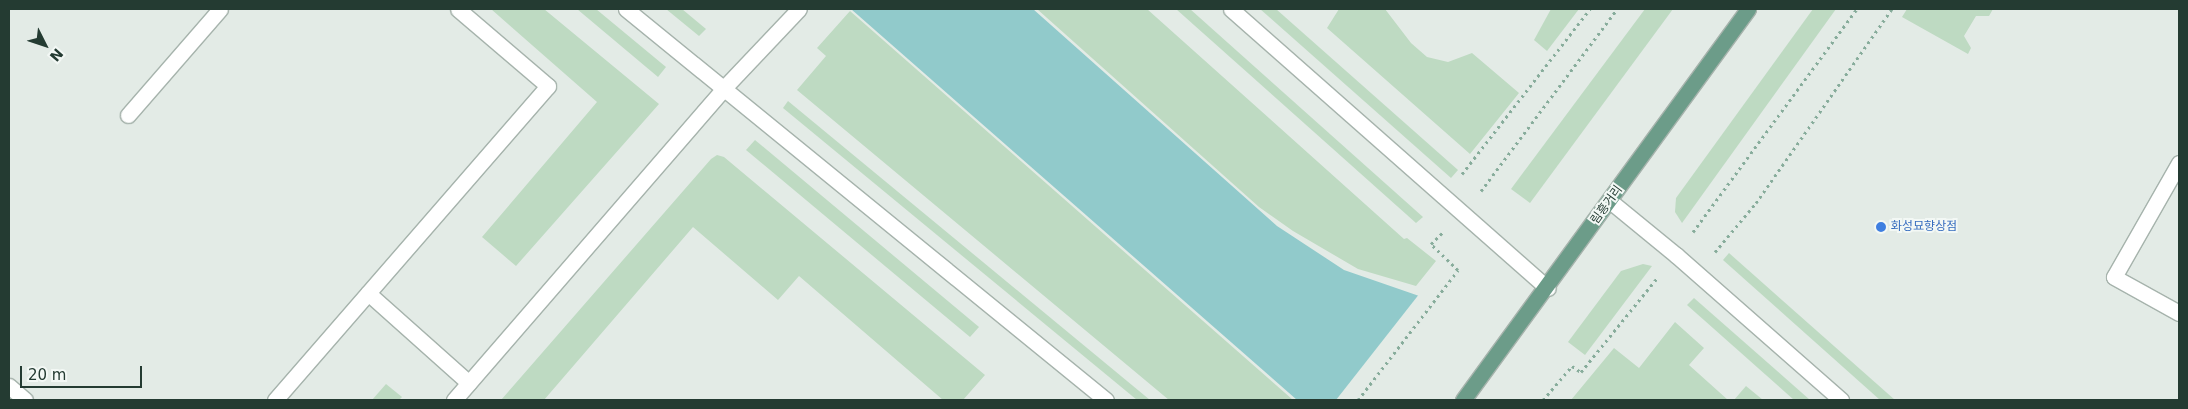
<!DOCTYPE html>
<meta charset="utf-8">
<style>
body{margin:0}
#map{position:relative;width:2188px;height:409px;overflow:hidden;background:#e3ebe6;font-family:"DejaVu Sans","Noto Sans KR",sans-serif}
div>[style]{position:absolute}
.green>*{inset:0;background:#bedac2}
.water>*{inset:0;background:#91cacb}
.pier>*{inset:0;background:#e3ebe6}
.path>*{height:3px;margin-top:-1.5px;transform-origin:0;background:repeating-linear-gradient(90deg,#87ac9b 0 2.5px,transparent 0 6.5px)}
.roads{filter:drop-shadow(1px 0 #a6b3ac) drop-shadow(-1px 0 #a6b3ac) drop-shadow(0 1px #a6b3ac) drop-shadow(0 -1px #a6b3ac)}
.lane>*{height:15px;margin:-7.5px;padding:0 7.5px;transform-origin:7.5px;border-radius:7.5px;background:#fff}
.street>*{height:15px;margin:-7.5px;padding:0 7.5px;transform-origin:7.5px;border-radius:7.5px;background:#fff}
.primary>*{height:15px;margin:-7.5px;padding:0 7.5px;transform-origin:7.5px;border-radius:7.5px;background:#6c9c89}
.dots>*{width:14px;height:14px;translate:-50% -50%;box-sizing:border-box;border:2px solid #f3f8f5;border-radius:50%}
span{translate:-50% -50%;white-space:nowrap;text-align:center;line-height:1.15;-webkit-text-stroke:4px #f3f8f5;paint-order:stroke}
.street-label{font-size:12px;color:#243b32}
.shop-label{font-size:12px;color:#366cbe}
.left{translate:0 -50%;text-align:left}
.frame{position:absolute;inset:0;border:10px solid #243b32;pointer-events:none}
.north{position:absolute;left:20px;top:20px;width:50px;height:50px;-webkit-text-stroke:4px #f3f8f5;paint-order:stroke;rotate:131deg;font-size:14px;font-weight:700;line-height:20px;text-align:center;color:#243b32}
.north::after{content:'';display:block;margin:auto;width:18px;height:22px;background:#243b32;clip-path:polygon(50% 0,100% 100%,50% 72%,0 100%)}
.scale{position:absolute;left:20px;top:366px;width:122px;height:22px;box-sizing:border-box;border:2px solid #243b32;border-top:0;padding-left:6px;font-size:15px;line-height:18px;white-space:nowrap;color:#243b32;-webkit-text-stroke:4px #f3f8f5;paint-order:stroke}
</style>
<div id="map">
<div class="green">
<div style="clip-path:polygon(491px 9px,544px 9px,659px 104px,516px 266px,482px 237px,597px 102px)"></div>
<div style="clip-path:polygon(577px 9px,596px 9px,666px 67px,658px 77px)"></div>
<div style="clip-path:polygon(666px 9px,682px 9px,706px 29px,699px 36px)"></div>
<div style="clip-path:polygon(1037px 9px,1147px 9px,1404px 239px,1407px 238px,1436px 261px,1416px 286px,1358px 269px,1293px 231px,1259px 207px)"></div>
<div style="clip-path:polygon(1176px 9px,1190px 9px,1423px 217px,1416px 223px)"></div>
<div style="clip-path:polygon(1260px 9px,1276px 9px,1458px 170px,1451px 178px)"></div>
<div style="clip-path:polygon(1339px 9px,1385px 9px,1411px 43px,1427px 57px,1448px 62px,1472px 53px,1519px 93px,1470px 154px,1327px 28px)"></div>
<div style="clip-path:polygon(1551px 9px,1579px 9px,1547px 51px,1534px 40px)"></div>
<div style="clip-path:polygon(1645px 9px,1673px 9px,1530px 203px,1511px 189px)"></div>
<div style="clip-path:polygon(1813px 9px,1836px 9px,1682px 223px,1675px 212px,1676px 198px)"></div>
<div style="clip-path:polygon(1907px 9px,1993px 9px,1989px 16px,1976px 16px,1964px 36px,1971px 48px,1968px 54px,1902px 17px)"></div>
<div style="clip-path:polygon(850px 11px,1293px 400px,1169px 400px,797px 90px,826px 56px,817px 48px)"></div>
<div style="clip-path:polygon(788px 101px,1150px 400px,1137px 400px,783px 108px)"></div>
<div style="clip-path:polygon(755px 140px,979px 327px,970px 337px,746px 150px)"></div>
<div style="clip-path:polygon(717px 155px,724px 157px,985px 375px,963px 400px,943px 400px,799px 276px,778px 300px,693px 227px,544px 400px,501px 400px,711px 159px)"></div>
<div style="clip-path:polygon(1729px 253px,1895px 400px,1880px 400px,1723px 260px)"></div>
<div style="clip-path:polygon(1643px 264px,1652px 266px,1585px 355px,1568px 342px,1621px 271px)"></div>
<div style="clip-path:polygon(1694px 298px,1810px 400px,1794px 400px,1687px 305px)"></div>
<div style="clip-path:polygon(1675px 322px,1704px 348px,1689px 365px,1728px 400px,1571px 400px,1614px 348px,1639px 368px)"></div>
<div style="clip-path:polygon(386px 384px,402px 397px,399px 400px,372px 400px)"></div>
<div style="clip-path:polygon(1746px 386px,1763px 400px,1734px 400px)"></div>
</div>
<div class="water">
<div style="clip-path:polygon(851px 9px,1033px 9px,1277px 226px,1344px 270px,1425px 298px,1553px 400px,1297px 400px)"></div>
</div>
<div class="pier">
<div style="clip-path:polygon(1420px 293px,1427px 296px,1556px 400px,1336px 400px)"></div>
</div>
<div class="path">
<div style="left:1462px;top:174px;width:209px;rotate:-52.2deg"></div>
<div style="left:1481px;top:191px;width:227px;rotate:-53.2deg"></div>
<div style="left:1693px;top:232px;width:277px;rotate:-53.7deg"></div>
<div style="left:1715px;top:252px;width:64px;rotate:-50.1deg"></div>
<div style="left:1756px;top:203px;width:237px;rotate:-55deg"></div>
<div style="left:1358px;top:400px;width:164px;rotate:-52.4deg"></div>
<div style="left:1458px;top:270px;width:37px;rotate:-136deg"></div>
<div style="left:1431px;top:244px;width:16px;rotate:-45deg"></div>
<div style="left:1543px;top:400px;width:45px;rotate:-49.5deg"></div>
<div style="left:1572px;top:366px;width:11px;rotate:34deg"></div>
<div style="left:1581px;top:372px;width:121px;rotate:-51deg"></div>
</div>
<div class="roads">
<div class="lane">
<div style="left:128px;top:115px;width:140px;rotate:-49deg"></div>
<div style="left:368px;top:293px;width:135px;rotate:41.7deg"></div>
<div style="left:9px;top:386px;width:21px;rotate:41deg"></div>
<div style="left:275px;top:400px;width:416px;rotate:-49deg"></div>
<div style="left:548px;top:86px;width:118px;rotate:-139.5deg"></div>
</div>
<div class="street">
<div style="left:626px;top:9px;width:619px;rotate:39.17deg"></div>
<div style="left:1231px;top:9px;width:422px;rotate:41.4deg"></div>
<div style="left:2179px;top:163px;width:131px;rotate:119.7deg"></div>
<div style="left:2114px;top:277px;width:74px;rotate:29deg"></div>
<div style="left:1610px;top:201px;width:85px;rotate:39.3deg"></div>
<div style="left:1676px;top:255px;width:220px;rotate:41.3deg"></div>
<div style="left:454px;top:400px;width:411px;rotate:-49.1deg"></div>
<div style="left:723px;top:89px;width:110px;rotate:-46.5deg"></div>
</div>
<div class="primary">
<div style="left:1463px;top:400px;width:484px;rotate:-53.9deg"></div>
</div>
</div>
<div class="dots">
<div style="left:1881px;top:227px;background:#3f7fe0"></div>
</div>
<div class="street-label">
<span style="left:1607px;top:205px;rotate:-54deg">림흥거리</span>
</div>
<div class="shop-label">
<span class="left" style="left:1891px;top:227px">화성묘향상점</span>
</div>
<div class="frame"></div>
<div class="north">N</div>
<div class="scale">20 m</div>
</div>
